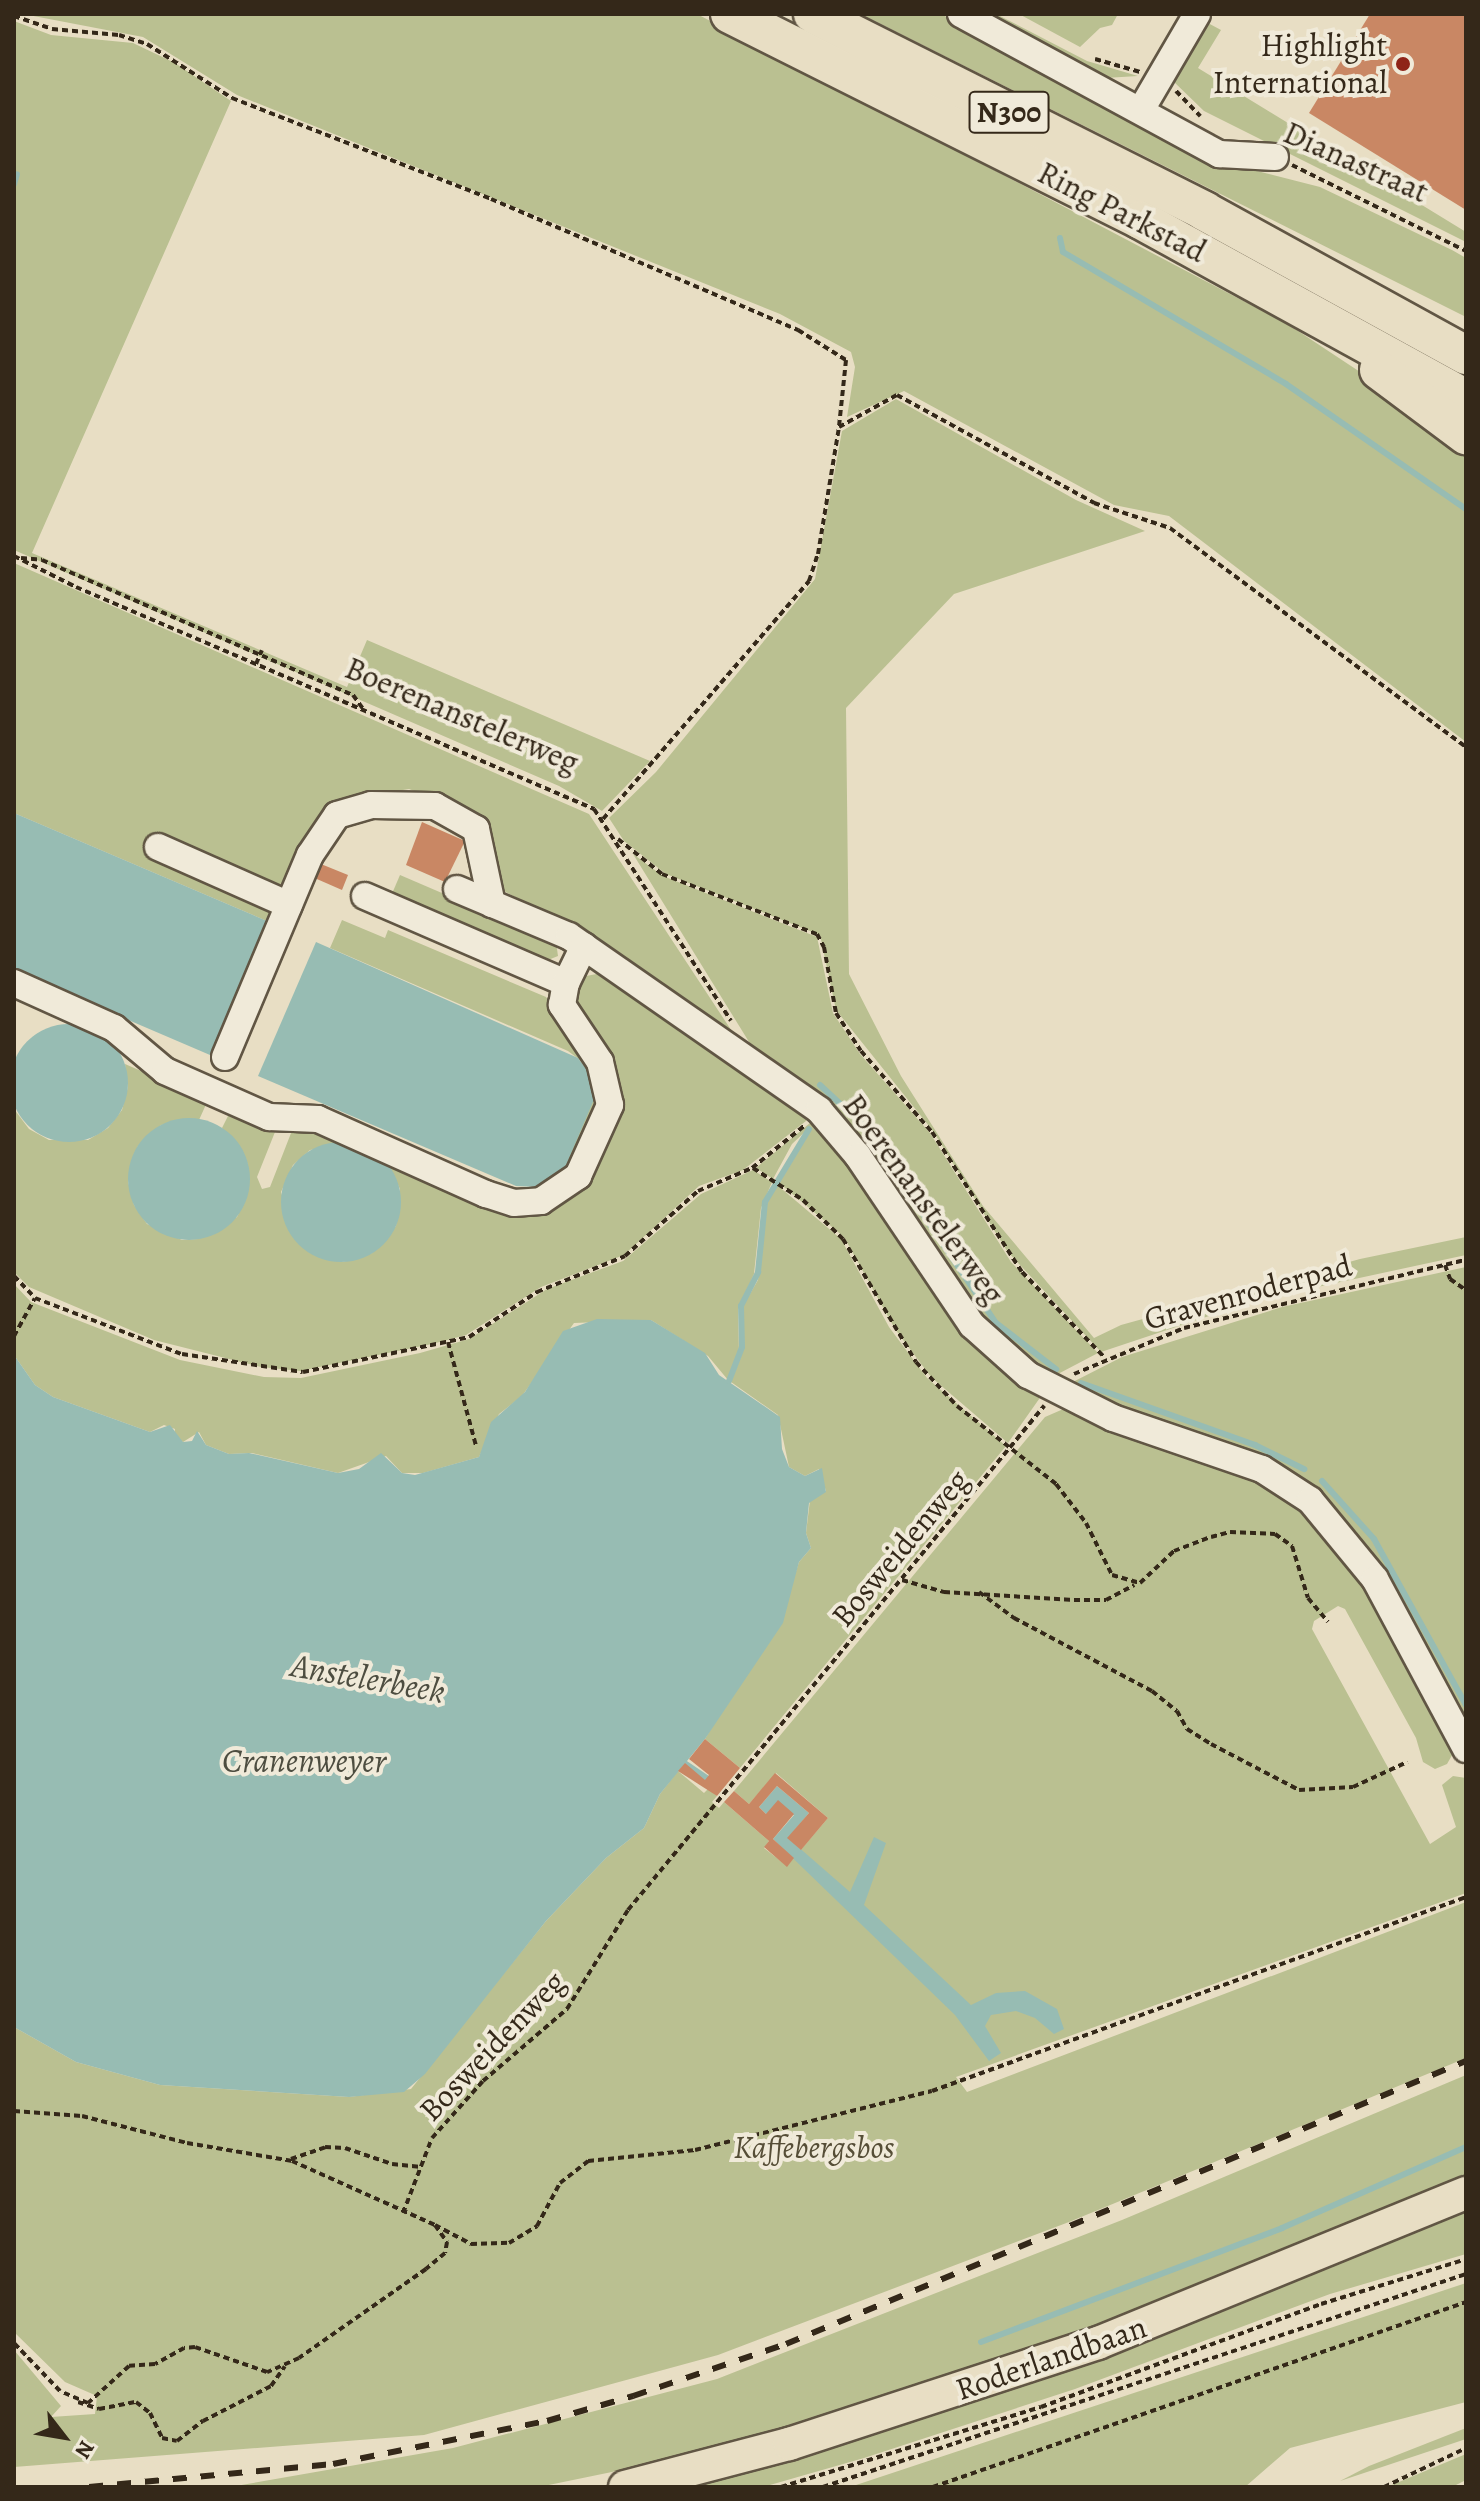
<!DOCTYPE html>
<style>
body{margin:0}
#map{position:relative;width:1480px;height:2501px;overflow:hidden;background:#e8dec4;font-family:Alegreya,serif}
div>[style]{position:absolute}
.green>*{inset:0;background:#bac091}
.water>*{inset:0;background:#97bcb3}
.round{border-radius:50%}
.stream>*{height:6px;margin:-3px;padding:0 3px;transform-origin:3px;border-radius:3px;background:#97bcb3}
.building>*{inset:0;background:#c98764}
.path>*{height:4px;margin-top:-2px;transform-origin:0;background:repeating-linear-gradient(90deg,#342819 0 6px,transparent 0 10px)}
.roads{filter:drop-shadow(2px 0 #615644) drop-shadow(-2px 0 #615644) drop-shadow(0 2px #615644) drop-shadow(0 -2px #615644)}
.minor>*{height:26px;margin:-13px;padding:0 13px;transform-origin:13px;border-radius:13px;background:#f0ead9}
.major>*{height:32px;margin:-16px;padding:0 16px;transform-origin:16px;border-radius:16px;background:#e8dec4}
.highway>*{height:38px;margin:-19px;padding:0 19px;transform-origin:19px;border-radius:19px;background:#e8dec4}
.rail>*{height:6px;margin-top:-3px;transform-origin:0;background:repeating-linear-gradient(90deg,#342819 0 14px,transparent 0 28px)}
.dots>*{width:22px;height:22px;translate:-50% -50%;box-sizing:border-box;border:4px solid #f0ead9;border-radius:50%}
span{translate:-50% -50%;white-space:nowrap;text-align:center;line-height:1.15;-webkit-text-stroke:8px #f0ead9;paint-order:stroke}
.shield-label span{padding:2px 6px;background:#f0ead9;border:2px solid;border-radius:6px;-webkit-text-stroke-width:0}
.shield-label{font-size:30px;color:#342819;font-weight:700}
.poi-label{font-size:32px;color:#342819}
.right{translate:-100% -50%;text-align:right}
.street-label{font-size:32px;color:#342819}
.park-label{font-size:32px;color:#564e37;font-style:italic}
.water-label{font-size:34px;color:#4d4d40;font-style:italic}
.frame{position:absolute;inset:0;border:16px solid #342819;pointer-events:none}
.north{position:absolute;left:24px;top:2397px;width:80px;height:80px;-webkit-text-stroke:6px #f0ead9;paint-order:stroke;rotate:121deg;font-size:22px;font-weight:700;line-height:32px;text-align:center;color:#342819}
.north::after{content:'';display:block;margin:auto;width:28px;height:36px;background:#342819;clip-path:polygon(50% 0,100% 100%,50% 72%,0 100%)}
</style>
<div id="map">
<div class="green">
<div style="clip-path:polygon(23px 14px,697px 14px,1289px 325px,1466px 442px,1466px 742px,1169px 516px,1114px 505px,904px 391px,847px 417px,855px 367px,851px 352px,780px 314px,237px 95px,143px 37px)"></div>
<div style="clip-path:polygon(861px 14px,941px 14px,1172px 138px,1241px 167px,1320px 187px,1452px 250px,1466px 258px,1466px 317px)"></div>
<div style="clip-path:polygon(983px 14px,996px 14px,1087px 61px,1138px 76px,1105px 78px)"></div>
<div style="clip-path:polygon(1019px 14px,1118px 14px,1112px 25px,1100px 28px,1080px 47px)"></div>
<div style="clip-path:polygon(14px 21px,51px 35px,133px 43px,175px 63px,231px 101px,32px 553px,347px 687px,367px 640px,650px 761px,602px 811px,559px 786px,14px 550px)"></div>
<div style="clip-path:polygon(1206px 22px,1221px 30px,1198px 68px,1466px 232px,1466px 242px,1204px 111px,1173px 81px)"></div>
<div style="clip-path:polygon(896px 399px,1076px 500px,1145px 531px,954px 594px,846px 708px,849px 974px,901px 1076px,983px 1206px,1094px 1338px,1121px 1325px,1360px 1259px,1466px 1237px,1466px 1255px,1257px 1300px,1101px 1352px,1007px 1251px,933px 1131px,836px 1010px,820px 935px,666px 874px,624px 841px,609px 818px,656px 772px,815px 579px,842px 431px)"></div>
<div style="clip-path:polygon(14px 563px,589px 814px,741px 1045px,808px 1116px,806px 1121px,743px 1170px,699px 1186px,624px 1255px,541px 1287px,466px 1335px,432px 1344px,300px 1371px,261px 1367px,154px 1340px,29px 1287px,14px 1272px,14px 1109px,29px 1129px,49px 1140px,88px 1140px,108px 1128px,122px 1110px,128px 1087px,125px 1064px,208px 1100px,199px 1120px,161px 1125px,138px 1146px,128px 1182px,134px 1205px,147px 1224px,182px 1240px,198px 1239px,237px 1217px,247px 1196px,248px 1165px,238px 1144px,222px 1128px,231px 1110px,277px 1127px,257px 1177px,262px 1189px,270px 1187px,293px 1128px,326px 1131px,354px 1142px,310px 1150px,293px 1165px,281px 1192px,296px 1241px,314px 1255px,343px 1262px,372px 1253px,396px 1226px,400px 1189px,387px 1162px,547px 1209px,585px 1184px,620px 1113px,622px 1097px,615px 1071px,576px 1013px,574px 989px,586px 976px,602px 973px,585px 933px,500px 889px,483px 816px,409px 789px,349px 799px,289px 879px,273px 888px,150px 837px,144px 854px,279px 912px,274px 924px,14px 813px)"></div>
<div style="clip-path:polygon(633px 854px,663px 876px,817px 937px,833px 1013px,860px 1054px,930px 1133px,1011px 1262px,1098px 1353px,1056px 1375px,1008px 1443px,931px 1377px,895px 1329px,844px 1237px,778px 1182px,810px 1127px,792px 1144px,773px 1179px,756px 1168px,816px 1118px,754px 1050px)"></div>
<div style="clip-path:polygon(400px 875px,556px 942px,558px 956px,548px 960px,391px 896px)"></div>
<div style="clip-path:polygon(342px 920px,385px 938px,388px 930px,546px 997px,593px 1065px,602px 1098px,579px 1161px,556px 1179px,588px 1070px,584px 1063px,568px 1051px,330px 948px)"></div>
<div style="clip-path:polygon(753px 1170px,772px 1182px,761px 1208px,754px 1274px,738px 1309px,739px 1353px,728px 1380px,708px 1356px,651px 1320px,574px 1323px,522px 1396px,499px 1414px,479px 1457px,423px 1473px,402px 1473px,386px 1456px,338px 1473px,252px 1453px,229px 1454px,206px 1445px,199px 1432px,183px 1442px,174px 1436px,175px 1429px,164px 1425px,150px 1432px,53px 1397px,35px 1385px,14px 1355px,14px 1284px,31px 1302px,180px 1360px,264px 1377px,301px 1378px,420px 1353px,469px 1339px,547px 1289px,623px 1261px,701px 1194px)"></div>
<div style="clip-path:polygon(776px 1184px,841px 1239px,889px 1327px,927px 1378px,1006px 1446px,740px 1768px,705px 1739px,787px 1599px,799px 1562px,811px 1548px,806px 1533px,810px 1500px,826px 1491px,819px 1469px,805px 1476px,789px 1467px,778px 1415px,731px 1382px,742px 1354px,743px 1306px,758px 1280px,766px 1206px)"></div>
<div style="clip-path:polygon(1466px 1267px,1466px 1734px,1322px 1501px,1063px 1387px,1122px 1357px,1282px 1307px)"></div>
<div style="clip-path:polygon(1068px 1407px,1275px 1485px,1348px 1551px,1455px 1750px,1447px 1764px,1435px 1769px,1423px 1762px,1416px 1738px,1345px 1609px,1338px 1606px,1314px 1621px,1312px 1629px,1430px 1844px,1456px 1827px,1442px 1785px,1453px 1776px,1466px 1778px,1466px 1893px,956px 2077px,967px 2092px,1466px 1902px,1466px 2058px,1069px 2222px,718px 2355px,424px 2435px,14px 2467px,14px 2350px,61px 2406px,51px 2417px,95px 2414px,97px 2396px,65px 2382px,14px 2332px,14px 2027px,76px 2062px,160px 2085px,349px 2097px,411px 2089px,546px 1921px,606px 1858px,644px 1828px,660px 1794px,678px 1771px,704px 1793px,708px 1789px,717px 1796px,712px 1802px,719px 1808px,724px 1802px,769px 1841px,764px 1848px,787px 1866px,828px 1818px,776px 1773px,749px 1804px,734px 1791px,1045px 1417px)"></div>
<div style="clip-path:polygon(1466px 2075px,1466px 2180px,992px 2368px,709px 2452px,539px 2487px,230px 2487px,453px 2448px,717px 2379px,1122px 2220px)"></div>
<div style="clip-path:polygon(1466px 2208px,1466px 2254px,1330px 2294px,1075px 2389px,864px 2458px,763px 2487px,672px 2487px)"></div>
<div style="clip-path:polygon(1466px 2283px,1466px 2402px,1290px 2448px,1245px 2487px,850px 2487px)"></div>
<div style="clip-path:polygon(1466px 2428px,1466px 2439px,1340px 2481px,1369px 2466px)"></div>
<div style="clip-path:polygon(1466px 2454px,1466px 2480px,1452px 2487px,1387px 2487px)"></div>
</div>
<div class="water">
<div style="clip-path:polygon(14px 813px,274px 924px,217px 1058px,14px 971px)"></div>
<div style="clip-path:polygon(316px 942px,578px 1058px,593px 1078px,595px 1097px,564px 1170px,536px 1187px,516px 1186px,258px 1076px)"></div>
<div class="round" style="left:10px;top:1024px;width:118px;height:118px"></div>
<div class="round" style="left:128px;top:1118px;width:122px;height:122px"></div>
<div class="round" style="left:281px;top:1142px;width:120px;height:120px"></div>
<div style="clip-path:polygon(597px 1319px,651px 1320px,705px 1353px,719px 1375px,780px 1417px,782px 1449px,789px 1467px,805px 1476px,822px 1468px,826px 1492px,809px 1503px,806px 1533px,811px 1548px,799px 1562px,783px 1623px,705px 1739px,660px 1794px,644px 1828px,606px 1858px,546px 1921px,425px 2074px,404px 2092px,349px 2097px,160px 2085px,76px 2062px,14px 2027px,14px 1355px,35px 1385px,53px 1397px,150px 1432px,170px 1425px,183px 1442px,192px 1441px,197px 1431px,206px 1445px,229px 1454px,249px 1453px,338px 1473px,359px 1469px,381px 1453px,402px 1473px,415px 1475px,479px 1457px,491px 1422px,525px 1392px,563px 1331px)"></div>
<div style="clip-path:polygon(777px 1786px,809px 1813px,788px 1838px,850px 1892px,874px 1837px,886px 1843px,864px 1905px,971px 2005px,996px 1993px,1025px 1991px,1057px 2009px,1064px 2029px,1054px 2034px,1035px 2018px,1016px 2011px,991px 2015px,985px 2026px,1001px 2053px,989px 2061px,955px 2015px,773px 1839px,794px 1815px,766px 1814px,759px 1807px)"></div>
</div>
<div class="stream">
<div style="left:14px;top:184px;width:10px;rotate:-73deg"></div>
<div style="left:1060px;top:238px;width:14px;rotate:78deg"></div>
<div style="left:1063px;top:252px;width:259px;rotate:30.6deg"></div>
<div style="left:1286px;top:384px;width:219px;rotate:34.8deg"></div>
<div style="left:820px;top:1085px;width:60px;rotate:43deg"></div>
<div style="left:864px;top:1126px;width:237px;rotate:56.2deg"></div>
<div style="left:996px;top:1323px;width:76px;rotate:37.5deg"></div>
<div style="left:729px;top:1381px;width:36px;rotate:-69deg"></div>
<div style="left:742px;top:1347px;width:41px;rotate:-91.4deg"></div>
<div style="left:741px;top:1306px;width:38px;rotate:-63deg"></div>
<div style="left:758px;top:1272px;width:70px;rotate:-84.3deg"></div>
<div style="left:765px;top:1202px;width:85px;rotate:-58.9deg"></div>
<div style="left:1081px;top:1383px;width:185px;rotate:19.6deg"></div>
<div style="left:1255px;top:1445px;width:55px;rotate:26.1deg"></div>
<div style="left:1322px;top:1481px;width:78px;rotate:48.1deg"></div>
<div style="left:1374px;top:1539px;width:190px;rotate:61deg"></div>
<div style="left:680px;top:1760px;width:32px;rotate:34deg"></div>
<div style="left:981px;top:2342px;width:322px;rotate:-20.7deg"></div>
<div style="left:1282px;top:2228px;width:201px;rotate:-23.8deg"></div>
</div>
<div class="building">
<div style="clip-path:polygon(1370px 14px,1466px 14px,1466px 210px,1309px 113px)"></div>
<div style="clip-path:polygon(422px 822px,465px 841px,445px 882px,406px 865px)"></div>
<div style="clip-path:polygon(316px 862px,348px 875px,342px 890px,310px 876px)"></div>
<div style="clip-path:polygon(705px 1739px,740px 1768px,717px 1796px,678px 1771px,685px 1763px,705px 1780px,709px 1775px,689px 1759px)"></div>
<div style="clip-path:polygon(775px 1773px,828px 1818px,801px 1850px,787px 1838px,809px 1813px,777px 1786px,759px 1807px,766px 1814px,778px 1800px,794px 1814px,773px 1839px,794px 1858px,787px 1867px,764px 1847px,769px 1841px,724px 1802px,734px 1791px,749px 1804px)"></div>
</div>
<div class="path">
<div style="left:14px;top:16px;width:40px;rotate:18.9deg"></div>
<div style="left:52px;top:29px;width:67px;rotate:5.1deg"></div>
<div style="left:119px;top:35px;width:29px;rotate:18deg"></div>
<div style="left:147px;top:44px;width:101px;rotate:32.4deg"></div>
<div style="left:232px;top:98px;width:278px;rotate:21.3deg"></div>
<div style="left:491px;top:199px;width:334px;rotate:23.1deg"></div>
<div style="left:798px;top:330px;width:57px;rotate:32deg"></div>
<div style="left:846px;top:360px;width:67px;rotate:96deg"></div>
<div style="left:1095px;top:59px;width:47px;rotate:16.1deg"></div>
<div style="left:1176px;top:91px;width:35px;rotate:46deg"></div>
<div style="left:1292px;top:165px;width:194px;rotate:26.3deg"></div>
<div style="left:14px;top:556px;width:69px;rotate:26.6deg"></div>
<div style="left:76px;top:587px;width:564px;rotate:23.2deg"></div>
<div style="left:594px;top:809px;width:252px;rotate:57.1deg"></div>
<div style="left:21px;top:558px;width:21px;rotate:5deg"></div>
<div style="left:42px;top:560px;width:339px;rotate:23.5deg"></div>
<div style="left:353px;top:695px;width:19px;rotate:54deg"></div>
<div style="left:256px;top:664px;width:15px;rotate:-67deg"></div>
<div style="left:603px;top:819px;width:315px;rotate:-49.1deg"></div>
<div style="left:809px;top:581px;width:28px;rotate:-72deg"></div>
<div style="left:818px;top:554px;width:129px;rotate:-80.6deg"></div>
<div style="left:839px;top:427px;width:66px;rotate:-28.9deg"></div>
<div style="left:897px;top:395px;width:225px;rotate:28.7deg"></div>
<div style="left:1094px;top:503px;width:80px;rotate:18.2deg"></div>
<div style="left:1170px;top:528px;width:368px;rotate:36.5deg"></div>
<div style="left:618px;top:839px;width:56px;rotate:38.5deg"></div>
<div style="left:662px;top:874px;width:166px;rotate:21.2deg"></div>
<div style="left:817px;top:934px;width:15px;rotate:62deg"></div>
<div style="left:824px;top:947px;width:67px;rotate:79.7deg"></div>
<div style="left:836px;top:1013px;width:45px;rotate:56.7deg"></div>
<div style="left:861px;top:1051px;width:108px;rotate:48.8deg"></div>
<div style="left:932px;top:1132px;width:166px;rotate:57.3deg"></div>
<div style="left:1022px;top:1272px;width:118px;rotate:46deg"></div>
<div style="left:753px;top:1168px;width:59px;rotate:32.6deg"></div>
<div style="left:803px;top:1200px;width:56px;rotate:44.3deg"></div>
<div style="left:843px;top:1239px;width:143px;rotate:59.3deg"></div>
<div style="left:916px;top:1362px;width:60px;rotate:47deg"></div>
<div style="left:957px;top:1406px;width:126px;rotate:38.2deg"></div>
<div style="left:1056px;top:1484px;width:49px;rotate:52.4deg"></div>
<div style="left:1086px;top:1523px;width:58px;rotate:63.4deg"></div>
<div style="left:1112px;top:1575px;width:29px;rotate:16deg"></div>
<div style="left:1140px;top:1583px;width:47px;rotate:-43.3deg"></div>
<div style="left:1174px;top:1551px;width:40px;rotate:-21deg"></div>
<div style="left:1211px;top:1537px;width:20px;rotate:-15deg"></div>
<div style="left:1230px;top:1532px;width:45px;rotate:2.5deg"></div>
<div style="left:1275px;top:1534px;width:21px;rotate:35deg"></div>
<div style="left:1292px;top:1546px;width:54px;rotate:72.9deg"></div>
<div style="left:1308px;top:1598px;width:31px;rotate:50deg"></div>
<div style="left:1445px;top:1265px;width:15px;rotate:70deg"></div>
<div style="left:1450px;top:1279px;width:19px;rotate:35deg"></div>
<div style="left:14px;top:1276px;width:30px;rotate:46deg"></div>
<div style="left:35px;top:1298px;width:157px;rotate:20.9deg"></div>
<div style="left:182px;top:1354px;width:122px;rotate:8.5deg"></div>
<div style="left:303px;top:1372px;width:170px;rotate:-11.9deg"></div>
<div style="left:469px;top:1337px;width:82px;rotate:-33.5deg"></div>
<div style="left:537px;top:1292px;width:95px;rotate:-22.2deg"></div>
<div style="left:625px;top:1256px;width:98px;rotate:-41.7deg"></div>
<div style="left:698px;top:1191px;width:59px;rotate:-23.1deg"></div>
<div style="left:752px;top:1168px;width:67px;rotate:-38.9deg"></div>
<div style="left:14px;top:1336px;width:43px;rotate:-61.1deg"></div>
<div style="left:448px;top:1342px;width:108px;rotate:74.9deg"></div>
<div style="left:1074px;top:1374px;width:119px;rotate:-22.7deg"></div>
<div style="left:1184px;top:1328px;width:290px;rotate:-13.6deg"></div>
<div style="left:902px;top:1580px;width:44px;rotate:15.9deg"></div>
<div style="left:944px;top:1592px;width:130px;rotate:3.5deg"></div>
<div style="left:1074px;top:1600px;width:32px"></div>
<div style="left:1106px;top:1600px;width:32px;rotate:-28deg"></div>
<div style="left:979px;top:1592px;width:44px;rotate:36.6deg"></div>
<div style="left:1014px;top:1618px;width:156px;rotate:27.9deg"></div>
<div style="left:1152px;top:1691px;width:32px;rotate:39deg"></div>
<div style="left:1177px;top:1711px;width:21px;rotate:61deg"></div>
<div style="left:1187px;top:1729px;width:28px;rotate:32deg"></div>
<div style="left:1211px;top:1744px;width:99px;rotate:27.6deg"></div>
<div style="left:1299px;top:1790px;width:54px;rotate:-3.2deg"></div>
<div style="left:1353px;top:1787px;width:60px;rotate:-24.8deg"></div>
<div style="left:14px;top:2111px;width:68px;rotate:4.2deg"></div>
<div style="left:82px;top:2116px;width:108px;rotate:14.4deg"></div>
<div style="left:187px;top:2143px;width:107px;rotate:9.7deg"></div>
<div style="left:292px;top:2161px;width:157px;rotate:24.1deg"></div>
<div style="left:435px;top:2225px;width:21px;rotate:55deg"></div>
<div style="left:447px;top:2242px;width:11px;rotate:100deg"></div>
<div style="left:445px;top:2253px;width:25px;rotate:140deg"></div>
<div style="left:426px;top:2269px;width:155px;rotate:145deg"></div>
<div style="left:299px;top:2358px;width:35px;rotate:156deg"></div>
<div style="left:267px;top:2372px;width:76px;rotate:-160.9deg"></div>
<div style="left:195px;top:2347px;width:11px;rotate:175deg"></div>
<div style="left:184px;top:2348px;width:33px;rotate:151deg"></div>
<div style="left:155px;top:2364px;width:26px;rotate:176deg"></div>
<div style="left:129px;top:2366px;width:55px;rotate:137.9deg"></div>
<div style="left:88px;top:2403px;width:30px;rotate:-157deg"></div>
<div style="left:60px;top:2391px;width:66px;rotate:-133.8deg"></div>
<div style="left:291px;top:2159px;width:36px;rotate:-19deg"></div>
<div style="left:325px;top:2147px;width:20px;rotate:3deg"></div>
<div style="left:345px;top:2148px;width:50px;rotate:18.8deg"></div>
<div style="left:392px;top:2164px;width:27px;rotate:6deg"></div>
<div style="left:403px;top:2213px;width:80px;rotate:-68.9deg"></div>
<div style="left:432px;top:2138px;width:76px;rotate:-48.2deg"></div>
<div style="left:483px;top:2081px;width:111px;rotate:-40.6deg"></div>
<div style="left:567px;top:2009px;width:116px;rotate:-58.4deg"></div>
<div style="left:628px;top:1910px;width:654px;rotate:-50.46deg"></div>
<div style="left:435px;top:2225px;width:41px;rotate:27.8deg"></div>
<div style="left:471px;top:2244px;width:38px;rotate:-2deg"></div>
<div style="left:509px;top:2243px;width:33px;rotate:-31deg"></div>
<div style="left:537px;top:2226px;width:49px;rotate:-61.9deg"></div>
<div style="left:560px;top:2183px;width:36px;rotate:-38deg"></div>
<div style="left:588px;top:2161px;width:108px;rotate:-5.9deg"></div>
<div style="left:695px;top:2150px;width:244px;rotate:-14deg"></div>
<div style="left:932px;top:2091px;width:568px;rotate:-19.97deg"></div>
<div style="left:78px;top:2402px;width:22px;rotate:18deg"></div>
<div style="left:99px;top:2409px;width:38px;rotate:-11deg"></div>
<div style="left:136px;top:2402px;width:18px;rotate:38deg"></div>
<div style="left:150px;top:2413px;width:28px;rotate:64deg"></div>
<div style="left:162px;top:2438px;width:15px;rotate:11deg"></div>
<div style="left:177px;top:2441px;width:33px;rotate:-38deg"></div>
<div style="left:203px;top:2421px;width:76px;rotate:-27.2deg"></div>
<div style="left:271px;top:2386px;width:24px;rotate:-55deg"></div>
<div style="left:781px;top:2487px;width:272px;rotate:-17.1deg"></div>
<div style="left:1041px;top:2407px;width:298px;rotate:-20.2deg"></div>
<div style="left:1321px;top:2304px;width:152px;rotate:-17.2deg"></div>
<div style="left:823px;top:2487px;width:677px;rotate:-18.33deg"></div>
<div style="left:933px;top:2487px;width:564px;rotate:-19.14deg"></div>
<div style="left:1384px;top:2487px;width:91px;rotate:-25.4deg"></div>
</div>
<div class="roads">
<div class="minor">
<div style="left:961px;top:14px;width:294px;rotate:28.5deg"></div>
<div style="left:1219px;top:154px;width:56px;rotate:3.1deg"></div>
<div style="left:1141px;top:110px;width:111px;rotate:-59.7deg"></div>
<div style="left:158px;top:847px;width:143px;rotate:23.9deg"></div>
<div style="left:457px;top:889px;width:121px;rotate:22.8deg"></div>
<div style="left:569px;top:936px;width:305px;rotate:34.8deg"></div>
<div style="left:819px;top:1110px;width:60px;rotate:49.7deg"></div>
<div style="left:858px;top:1156px;width:204px;rotate:56deg"></div>
<div style="left:972px;top:1325px;width:75px;rotate:41.8deg"></div>
<div style="left:1028px;top:1375px;width:95px;rotate:26.8deg"></div>
<div style="left:1113px;top:1418px;width:157px;rotate:18.9deg"></div>
<div style="left:1262px;top:1469px;width:57px;rotate:32.9deg"></div>
<div style="left:1310px;top:1500px;width:102px;rotate:50.6deg"></div>
<div style="left:1375px;top:1579px;width:193px;rotate:61.8deg"></div>
<div style="left:365px;top:896px;width:219px;rotate:23.4deg"></div>
<div style="left:14px;top:983px;width:110px;rotate:24.2deg"></div>
<div style="left:114px;top:1028px;width:67px;rotate:40.1deg"></div>
<div style="left:165px;top:1071px;width:114px;rotate:23.9deg"></div>
<div style="left:269px;top:1117px;width:49px;rotate:2.3deg"></div>
<div style="left:318px;top:1119px;width:184px;rotate:24.1deg"></div>
<div style="left:486px;top:1194px;width:29px;rotate:18deg"></div>
<div style="left:514px;top:1203px;width:27px;rotate:-4deg"></div>
<div style="left:541px;top:1201px;width:45px;rotate:-34deg"></div>
<div style="left:578px;top:1176px;width:78px;rotate:-65.7deg"></div>
<div style="left:610px;top:1105px;width:44px;rotate:-103.1deg"></div>
<div style="left:600px;top:1062px;width:69px;rotate:-123.7deg"></div>
<div style="left:562px;top:1005px;width:22px;rotate:-80deg"></div>
<div style="left:566px;top:983px;width:41px;rotate:-64.1deg"></div>
<div style="left:225px;top:1057px;width:219px;rotate:-67.2deg"></div>
<div style="left:310px;top:855px;width:48px;rotate:-56deg"></div>
<div style="left:337px;top:815px;width:35px;rotate:-16deg"></div>
<div style="left:371px;top:805px;width:64px;rotate:0.9deg"></div>
<div style="left:435px;top:806px;width:47px;rotate:29.3deg"></div>
<div style="left:476px;top:829px;width:77px;rotate:78deg"></div>
</div>
<div class="major">
<div style="left:625px;top:2487px;width:170px;rotate:-14.7deg"></div>
<div style="left:789px;top:2444px;width:325px;rotate:-18.1deg"></div>
<div style="left:1098px;top:2343px;width:397px;rotate:-22.2deg"></div>
</div>
<div class="highway">
<div style="left:730px;top:14px;width:460px;rotate:26.6deg"></div>
<div style="left:1141px;top:220px;width:371px;rotate:28.8deg"></div>
<div style="left:813px;top:14px;width:438px;rotate:26.7deg"></div>
<div style="left:1204px;top:211px;width:299px;rotate:28.8deg"></div>
<div style="left:1379px;top:370px;width:109px;rotate:36.8deg"></div>
</div>
</div>
<div class="rail">
<div style="left:89px;top:2487px;width:245px;rotate:-5.4deg"></div>
<div style="left:333px;top:2464px;width:218px;rotate:-11.4deg"></div>
<div style="left:547px;top:2421px;width:90px;rotate:-16.2deg"></div>
<div style="left:633px;top:2396px;width:162px;rotate:-18.8deg"></div>
<div style="left:786px;top:2344px;width:737px;rotate:-22.6deg"></div>
</div>
<div class="dots">
<div style="left:1403px;top:64px;background:#8f2418"></div>
</div>
<div class="shield-label">
<span style="left:1009px;top:112px">N300</span>
</div>
<div class="poi-label">
<span class="right" style="left:1387px;top:64px">Highlight<br>International</span>
</div>
<div class="street-label">
<span style="left:1356px;top:162px;rotate:24deg">Dianastraat</span>
<span style="left:1122px;top:212px;rotate:27deg">Ring Parkstad</span>
<span style="left:462px;top:715px;rotate:23deg">Boerenanstelerweg</span>
<span style="left:924px;top:1199px;rotate:54deg">Boerenanstelerweg</span>
<span style="left:1248px;top:1292px;rotate:-15deg">Gravenroderpad</span>
<span style="left:900px;top:1548px;rotate:-50deg">Bosweidenweg</span>
<span style="left:492px;top:2046px;rotate:-46deg">Bosweidenweg</span>
<span style="left:1051px;top:2358px;rotate:-19deg">Roderlandbaan</span>
</div>
<div class="park-label">
<span style="left:814px;top:2147px">Kaffebergsbos</span>
</div>
<div class="water-label">
<span style="left:368px;top:1678px;rotate:10deg">Anstelerbeek</span>
<span style="left:304px;top:1761px">Cranenweyer</span>
</div>
<div class="frame"></div>
<div class="north">N</div>
</div>
